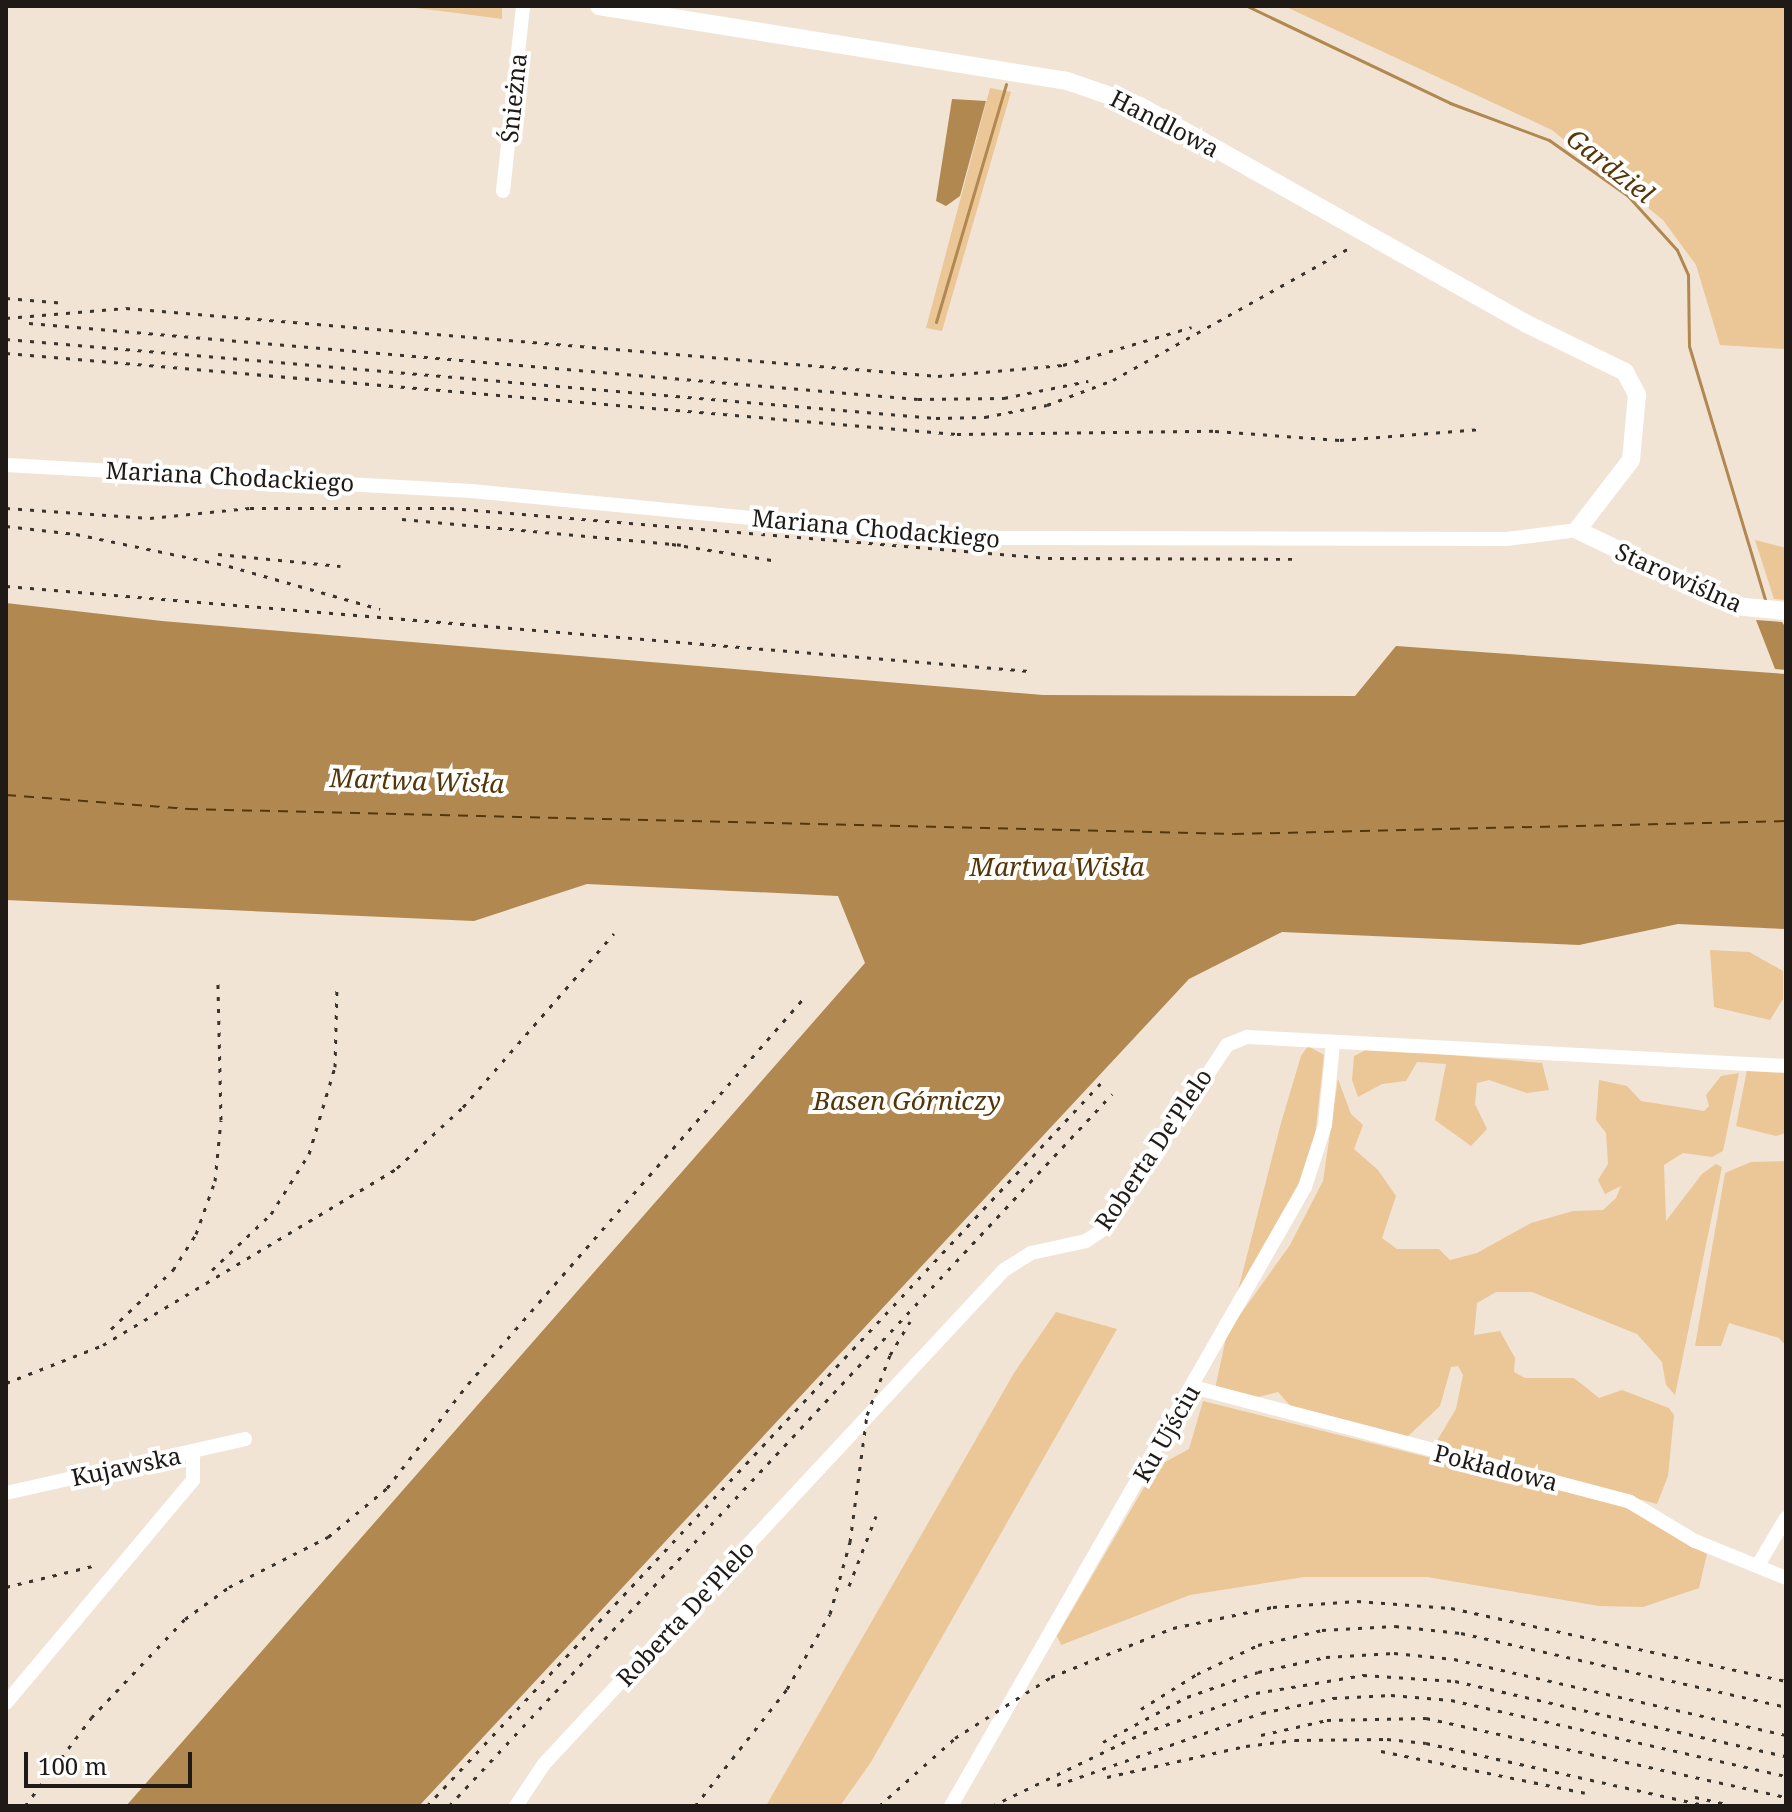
<!DOCTYPE html>
<meta charset="utf-8">
<style>
body{margin:0}
#map{position:relative;width:1792px;height:1812px;overflow:hidden;background:#f1e4d5;font-family:"Noto Serif",serif}
div>[style]{position:absolute}
.green>*{inset:0;background:#ebc697}
.water>*{inset:0;background:#b28851}
.stream>*{height:3px;margin:-1.5px;padding:0 1.5px;transform-origin:1.5px;border-radius:1.5px;background:#b28851}
.ferry>*{height:2px;margin-top:-1px;transform-origin:0;background:repeating-linear-gradient(90deg,#543608 0 10px,transparent 0 18px)}
.street>*{height:14px;margin:-7px;padding:0 7px;transform-origin:7px;border-radius:7px;background:#fff}
.secondary>*{height:18px;margin:-9px;padding:0 9px;transform-origin:9px;border-radius:9px;background:#fff}
.rail>*{height:3px;margin-top:-1.5px;transform-origin:0;background:repeating-linear-gradient(90deg,#3a342e 0 4px,transparent 0 12px)}
span{translate:-50% -50%;white-space:nowrap;text-align:center;line-height:1.15;-webkit-text-stroke:8px #fff;paint-order:stroke}
.street-label{font-size:24px;color:#1f1a15}
.water-label{font-size:26px;color:#543608;font-style:italic}
.frame{position:absolute;inset:0;border:8px solid #1f1a15;pointer-events:none}
.scale{position:absolute;left:24px;top:1752px;width:168px;height:36px;box-sizing:border-box;border:4px solid #1f1a15;border-top:0;padding-left:10px;font-size:24px;line-height:28px;white-space:nowrap;color:#1f1a15;-webkit-text-stroke:6px #fff;paint-order:stroke}
</style>
<div id="map">
<div class="green">
<div style="clip-path:polygon(398px 6px,502px 6px,502px 19px,457px 13px)"></div>
<div style="clip-path:polygon(1284px 6px,1786px 6px,1786px 349px,1720px 345px,1696px 265px,1663px 220px,1552px 130px)"></div>
<div style="clip-path:polygon(990px 88px,1011px 92px,942px 331px,926px 328px)"></div>
<div style="clip-path:polygon(1755px 540px,1786px 548px,1786px 600px,1774px 599px)"></div>
<div style="clip-path:polygon(1710px 950px,1749px 952px,1783px 971px,1783px 999px,1770px 1020px,1714px 1007px)"></div>
<div style="clip-path:polygon(1308px 1046px,1324px 1055px,1313px 1155px,1304px 1181px,1234px 1306px,1281px 1123px,1301px 1056px)"></div>
<div style="clip-path:polygon(1370px 1048px,1542px 1063px,1549px 1090px,1527px 1093px,1489px 1080px,1477px 1083px,1475px 1104px,1487px 1129px,1471px 1146px,1435px 1120px,1446px 1064px,1417px 1062px,1406px 1081px,1382px 1084px,1358px 1097px,1352px 1080px,1354px 1056px)"></div>
<div style="clip-path:polygon(1747px 1070px,1786px 1070px,1786px 1133px,1776px 1136px,1736px 1126px)"></div>
<div style="clip-path:polygon(1739px 1073px,1723px 1151px,1712px 1157px,1683px 1153px,1664px 1165px,1666px 1221px,1702px 1174px,1716px 1164px,1722px 1167px,1675px 1395px,1666px 1385px,1662px 1362px,1637px 1334px,1532px 1292px,1496px 1292px,1477px 1303px,1474px 1335px,1500px 1331px,1515px 1358px,1514px 1372px,1525px 1378px,1574px 1378px,1599px 1398px,1622px 1390px,1669px 1408px,1674px 1415px,1668px 1476px,1657px 1504px,1435px 1444px,1456px 1409px,1463px 1375px,1458px 1366px,1451px 1367px,1440px 1406px,1406px 1438px,1294px 1410px,1278px 1392px,1254px 1398px,1215px 1389px,1227px 1333px,1290px 1245px,1323px 1181px,1338px 1079px,1351px 1114px,1363px 1125px,1354px 1149px,1378px 1170px,1396px 1196px,1382px 1238px,1397px 1249px,1439px 1249px,1450px 1260px,1477px 1253px,1531px 1223px,1573px 1211px,1603px 1210px,1616px 1198px,1621px 1186px,1605px 1194px,1598px 1180px,1608px 1164px,1606px 1133px,1596px 1120px,1599px 1080px,1627px 1086px,1641px 1101px,1704px 1111px,1709px 1106px,1706px 1095px,1721px 1076px)"></div>
<div style="clip-path:polygon(1786px 1161px,1786px 1346px,1779px 1338px,1729px 1323px,1721px 1346px,1695px 1346px,1725px 1173px,1751px 1162px)"></div>
<div style="clip-path:polygon(1056px 1312px,1117px 1329px,871px 1762px,840px 1806px,766px 1806px,1014px 1373px)"></div>
<div style="clip-path:polygon(1203px 1401px,1623px 1506px,1707px 1554px,1699px 1588px,1643px 1607px,1599px 1606px,1427px 1577px,1304px 1577px,1190px 1595px,1061px 1645px,1057px 1636px,1156px 1467px,1189px 1449px)"></div>
</div>
<div class="water">
<div style="clip-path:polygon(952px 99px,986px 101px,960px 196px,946px 206px,936px 201px)"></div>
<div style="clip-path:polygon(6px 603px,162px 621px,1043px 695px,1355px 696px,1396px 646px,1786px 674px,1786px 929px,1678px 924px,1579px 945px,1282px 932px,1189px 979px,419px 1806px,126px 1806px,865px 963px,838px 896px,587px 884px,474px 921px,6px 900px)"></div>
<div style="clip-path:polygon(1756px 620px,1782px 622px,1786px 628px,1786px 670px,1775px 669px)"></div>
</div>
<div class="stream">
<div style="left:1247px;top:6px;width:225px;rotate:25.5deg"></div>
<div style="left:1450px;top:103px;width:106px;rotate:20.5deg"></div>
<div style="left:1549px;top:140px;width:97px;rotate:35.3deg"></div>
<div style="left:1628px;top:196px;width:73px;rotate:47.8deg"></div>
<div style="left:1677px;top:250px;width:27px;rotate:66deg"></div>
<div style="left:1688px;top:275px;width:71px;rotate:89.2deg"></div>
<div style="left:1689px;top:346px;width:268px;rotate:73.3deg"></div>
<div style="left:936px;top:322px;width:248px;rotate:-73.6deg"></div>
</div>
<div class="ferry">
<div style="left:6px;top:795px;width:183px;rotate:4.4deg"></div>
<div style="left:188px;top:809px;width:1046px;rotate:1.37deg"></div>
<div style="left:1234px;top:834px;width:552px;rotate:-1.35deg"></div>
</div>
<div class="street">
<div style="left:503px;top:191px;width:186px;rotate:-83.8deg"></div>
<div style="left:6px;top:465px;width:466px;rotate:3.2deg"></div>
<div style="left:471px;top:491px;width:492px;rotate:5.5deg"></div>
<div style="left:961px;top:538px;width:546px;rotate:0.1deg"></div>
<div style="left:1507px;top:539px;width:71px;rotate:-7.3deg"></div>
<div style="left:1193px;top:1387px;width:452px;rotate:14.7deg"></div>
<div style="left:1630px;top:1502px;width:76px;rotate:31deg"></div>
<div style="left:1695px;top:1541px;width:98px;rotate:22.1deg"></div>
<div style="left:6px;top:1493px;width:245px;rotate:-12.7deg"></div>
<div style="left:1758px;top:1565px;width:55px;rotate:-59.2deg"></div>
<div style="left:6px;top:1703px;width:291px;rotate:-50deg"></div>
<div style="left:193px;top:1480px;width:29px;rotate:-90deg"></div>
<div style="left:516px;top:1806px;width:50px;rotate:-56.3deg"></div>
<div style="left:544px;top:1764px;width:675px;rotate:-47.04deg"></div>
<div style="left:1004px;top:1270px;width:32px;rotate:-32deg"></div>
<div style="left:1031px;top:1253px;width:56px;rotate:-12.3deg"></div>
<div style="left:1086px;top:1241px;width:22px;rotate:-34deg"></div>
<div style="left:1104px;top:1229px;width:221px;rotate:-56.2deg"></div>
<div style="left:1227px;top:1045px;width:22px;rotate:-22deg"></div>
<div style="left:1247px;top:1037px;width:540px;rotate:3.08deg"></div>
<div style="left:951px;top:1806px;width:713px;rotate:-60.24deg"></div>
<div style="left:1305px;top:1187px;width:65px;rotate:-72.1deg"></div>
<div style="left:1325px;top:1125px;width:82px;rotate:-84.4deg"></div>
</div>
<div class="secondary">
<div style="left:599px;top:6px;width:474px;rotate:9.1deg"></div>
<div style="left:1067px;top:81px;width:77px;rotate:18.9deg"></div>
<div style="left:1140px;top:106px;width:444px;rotate:29.4deg"></div>
<div style="left:1527px;top:324px;width:109px;rotate:26.1deg"></div>
<div style="left:1625px;top:372px;width:26px;rotate:62deg"></div>
<div style="left:1637px;top:395px;width:65px;rotate:95.3deg"></div>
<div style="left:1631px;top:460px;width:88px;rotate:127.6deg"></div>
<div style="left:1577px;top:530px;width:175px;rotate:25.7deg"></div>
<div style="left:1735px;top:606px;width:51px;rotate:5.6deg"></div>
</div>
<div class="rail">
<div style="left:6px;top:298px;width:60px;rotate:4.8deg"></div>
<div style="left:6px;top:318px;width:120px;rotate:-4.8deg"></div>
<div style="left:126px;top:308px;width:815px;rotate:4.79deg"></div>
<div style="left:938px;top:376px;width:125px;rotate:-5deg"></div>
<div style="left:1063px;top:365px;width:134px;rotate:-16.4deg"></div>
<div style="left:29px;top:323px;width:892px;rotate:4.89deg"></div>
<div style="left:918px;top:399px;width:86px;rotate:-0.7deg"></div>
<div style="left:1004px;top:398px;width:86px;rotate:-11.4deg"></div>
<div style="left:6px;top:339px;width:933px;rotate:4.86deg"></div>
<div style="left:936px;top:418px;width:49px;rotate:-1.2deg"></div>
<div style="left:985px;top:417px;width:63px;rotate:-11deg"></div>
<div style="left:1047px;top:405px;width:71px;rotate:-20.7deg"></div>
<div style="left:1113px;top:380px;width:275px;rotate:-29.2deg"></div>
<div style="left:6px;top:353px;width:954px;rotate:4.87deg"></div>
<div style="left:957px;top:434px;width:258px;rotate:-0.7deg"></div>
<div style="left:1215px;top:431px;width:125px;rotate:4.1deg"></div>
<div style="left:1340px;top:440px;width:142px;rotate:-4.4deg"></div>
<div style="left:6px;top:508px;width:144px;rotate:4deg"></div>
<div style="left:150px;top:518px;width:100px;rotate:-5.7deg"></div>
<div style="left:250px;top:508px;width:200px"></div>
<div style="left:450px;top:508px;width:600px;rotate:4.78deg"></div>
<div style="left:1048px;top:558px;width:248px;rotate:0.2deg"></div>
<div style="left:402px;top:519px;width:280px;rotate:5.3deg"></div>
<div style="left:6px;top:526px;width:70px;rotate:6.5deg"></div>
<div style="left:76px;top:534px;width:156px;rotate:11.8deg"></div>
<div style="left:229px;top:566px;width:157px;rotate:15.9deg"></div>
<div style="left:672px;top:544px;width:101px;rotate:9.1deg"></div>
<div style="left:218px;top:554px;width:123px;rotate:5.6deg"></div>
<div style="left:6px;top:586px;width:1027px;rotate:4.75deg"></div>
<div style="left:212px;top:1270px;width:81px;rotate:-43.5deg"></div>
<div style="left:271px;top:1214px;width:71px;rotate:-57.7deg"></div>
<div style="left:309px;top:1154px;width:91px;rotate:-73.4deg"></div>
<div style="left:335px;top:1067px;width:80px;rotate:-88.6deg"></div>
<div style="left:111px;top:1329px;width:86px;rotate:-43.6deg"></div>
<div style="left:173px;top:1270px;width:43px;rotate:-57.4deg"></div>
<div style="left:196px;top:1234px;width:56px;rotate:-70.3deg"></div>
<div style="left:215px;top:1181px;width:61px;rotate:-84.4deg"></div>
<div style="left:221px;top:1120px;width:137px;rotate:-91.3deg"></div>
<div style="left:6px;top:1383px;width:104px;rotate:-21.4deg"></div>
<div style="left:103px;top:1345px;width:343px;rotate:-31deg"></div>
<div style="left:397px;top:1168px;width:90px;rotate:-42.7deg"></div>
<div style="left:463px;top:1107px;width:230px;rotate:-49deg"></div>
<div style="left:849px;top:1586px;width:75px;rotate:-68.9deg"></div>
<div style="left:6px;top:1587px;width:89px;rotate:-13.7deg"></div>
<div style="left:1141px;top:1709px;width:66px;rotate:-32deg"></div>
<div style="left:1197px;top:1674px;width:68px;rotate:-25.4deg"></div>
<div style="left:1258px;top:1645px;width:66px;rotate:-13.2deg"></div>
<div style="left:1322px;top:1630px;width:73px;rotate:-3.1deg"></div>
<div style="left:1395px;top:1626px;width:66px;rotate:6.1deg"></div>
<div style="left:1461px;top:1633px;width:333px;rotate:12.8deg"></div>
<div style="left:1261px;top:1735px;width:68px;rotate:-12.8deg"></div>
<div style="left:1327px;top:1720px;width:99px;rotate:-1.2deg"></div>
<div style="left:1426px;top:1718px;width:369px;rotate:12.4deg"></div>
<div style="left:1103px;top:1742px;width:95px;rotate:-28.2deg"></div>
<div style="left:1187px;top:1697px;width:75px;rotate:-19.4deg"></div>
<div style="left:1258px;top:1672px;width:70px;rotate:-12.4deg"></div>
<div style="left:1326px;top:1657px;width:68px;rotate:-3.4deg"></div>
<div style="left:1394px;top:1653px;width:60px;rotate:5.7deg"></div>
<div style="left:1454px;top:1659px;width:341px;rotate:12.9deg"></div>
<div style="left:1381px;top:1751px;width:208px;rotate:11.6deg"></div>
<div style="left:1107px;top:1777px;width:142px;rotate:-12.6deg"></div>
<div style="left:1246px;top:1746px;width:49px;rotate:-7deg"></div>
<div style="left:1295px;top:1740px;width:92px;rotate:-0.6deg"></div>
<div style="left:1387px;top:1739px;width:39px;rotate:6deg"></div>
<div style="left:1426px;top:1743px;width:288px;rotate:12.6deg"></div>
<div style="left:1057px;top:1785px;width:217px;rotate:-19.4deg"></div>
<div style="left:1262px;top:1713px;width:73px;rotate:-11.9deg"></div>
<div style="left:1333px;top:1698px;width:58px;rotate:-3deg"></div>
<div style="left:1391px;top:1695px;width:60px;rotate:4.8deg"></div>
<div style="left:1451px;top:1700px;width:344px;rotate:12.8deg"></div>
<div style="left:1695px;top:1797px;width:41px;rotate:12.7deg"></div>
<div style="left:25px;top:1806px;width:110px;rotate:-53.1deg"></div>
<div style="left:91px;top:1718px;width:137px;rotate:-46.5deg"></div>
<div style="left:185px;top:1619px;width:54px;rotate:-36deg"></div>
<div style="left:229px;top:1587px;width:111px;rotate:-26.8deg"></div>
<div style="left:328px;top:1537px;width:77px;rotate:-39.7deg"></div>
<div style="left:387px;top:1488px;width:132px;rotate:-52.1deg"></div>
<div style="left:468px;top:1384px;width:509px;rotate:-48.98deg"></div>
<div style="left:427px;top:1806px;width:988px;rotate:-47.01deg"></div>
<div style="left:449px;top:1806px;width:973px;rotate:-47.04deg"></div>
<div style="left:695px;top:1806px;width:149px;rotate:-51.8deg"></div>
<div style="left:787px;top:1689px;width:86px;rotate:-60.2deg"></div>
<div style="left:830px;top:1614px;width:75px;rotate:-74.5deg"></div>
<div style="left:850px;top:1542px;width:128px;rotate:-82.4deg"></div>
<div style="left:867px;top:1415px;width:64px;rotate:-69deg"></div>
<div style="left:890px;top:1355px;width:39px;rotate:-59deg"></div>
<div style="left:879px;top:1806px;width:102px;rotate:-41.8deg"></div>
<div style="left:955px;top:1738px;width:114px;rotate:-32.4deg"></div>
<div style="left:1051px;top:1677px;width:131px;rotate:-21.9deg"></div>
<div style="left:1173px;top:1628px;width:102px;rotate:-11.9deg"></div>
<div style="left:1273px;top:1607px;width:84px;rotate:-4.1deg"></div>
<div style="left:1357px;top:1601px;width:94px;rotate:4.3deg"></div>
<div style="left:1451px;top:1608px;width:343px;rotate:12.3deg"></div>
<div style="left:992px;top:1806px;width:168px;rotate:-25.8deg"></div>
<div style="left:1143px;top:1733px;width:120px;rotate:-19.5deg"></div>
<div style="left:1256px;top:1693px;width:109px;rotate:-9.5deg"></div>
<div style="left:1363px;top:1675px;width:92px;rotate:3.7deg"></div>
<div style="left:1455px;top:1681px;width:339px;rotate:12.8deg"></div>
</div>
<div class="street-label">
<span style="left:513px;top:98px;rotate:-84deg">Śnieżna</span>
<span style="left:1165px;top:123px;rotate:27deg">Handlowa</span>
<span style="left:230px;top:476px;rotate:3deg">Mariana Chodackiego</span>
<span style="left:876px;top:528px;rotate:5deg">Mariana Chodackiego</span>
<span style="left:1679px;top:577px;rotate:24deg">Starowiślna</span>
<span style="left:1153px;top:1149px;rotate:-56deg">Roberta De'Plelo</span>
<span style="left:1166px;top:1433px;rotate:-60deg">Ku Ujściu</span>
<span style="left:126px;top:1466px;rotate:-12deg">Kujawska</span>
<span style="left:1496px;top:1467px;rotate:14deg">Pokładowa</span>
<span style="left:685px;top:1613px;rotate:-47deg">Roberta De'Plelo</span>
</div>
<div class="water-label">
<span style="left:1610px;top:166px;rotate:38deg">Gardziel</span>
<span style="left:417px;top:781px;rotate:2deg">Martwa Wisła</span>
<span style="left:1057px;top:867px">Martwa Wisła</span>
<span style="left:907px;top:1101px">Basen Górniczy</span>
</div>
<div class="frame"></div>
<div class="scale">100 m</div>
</div>
